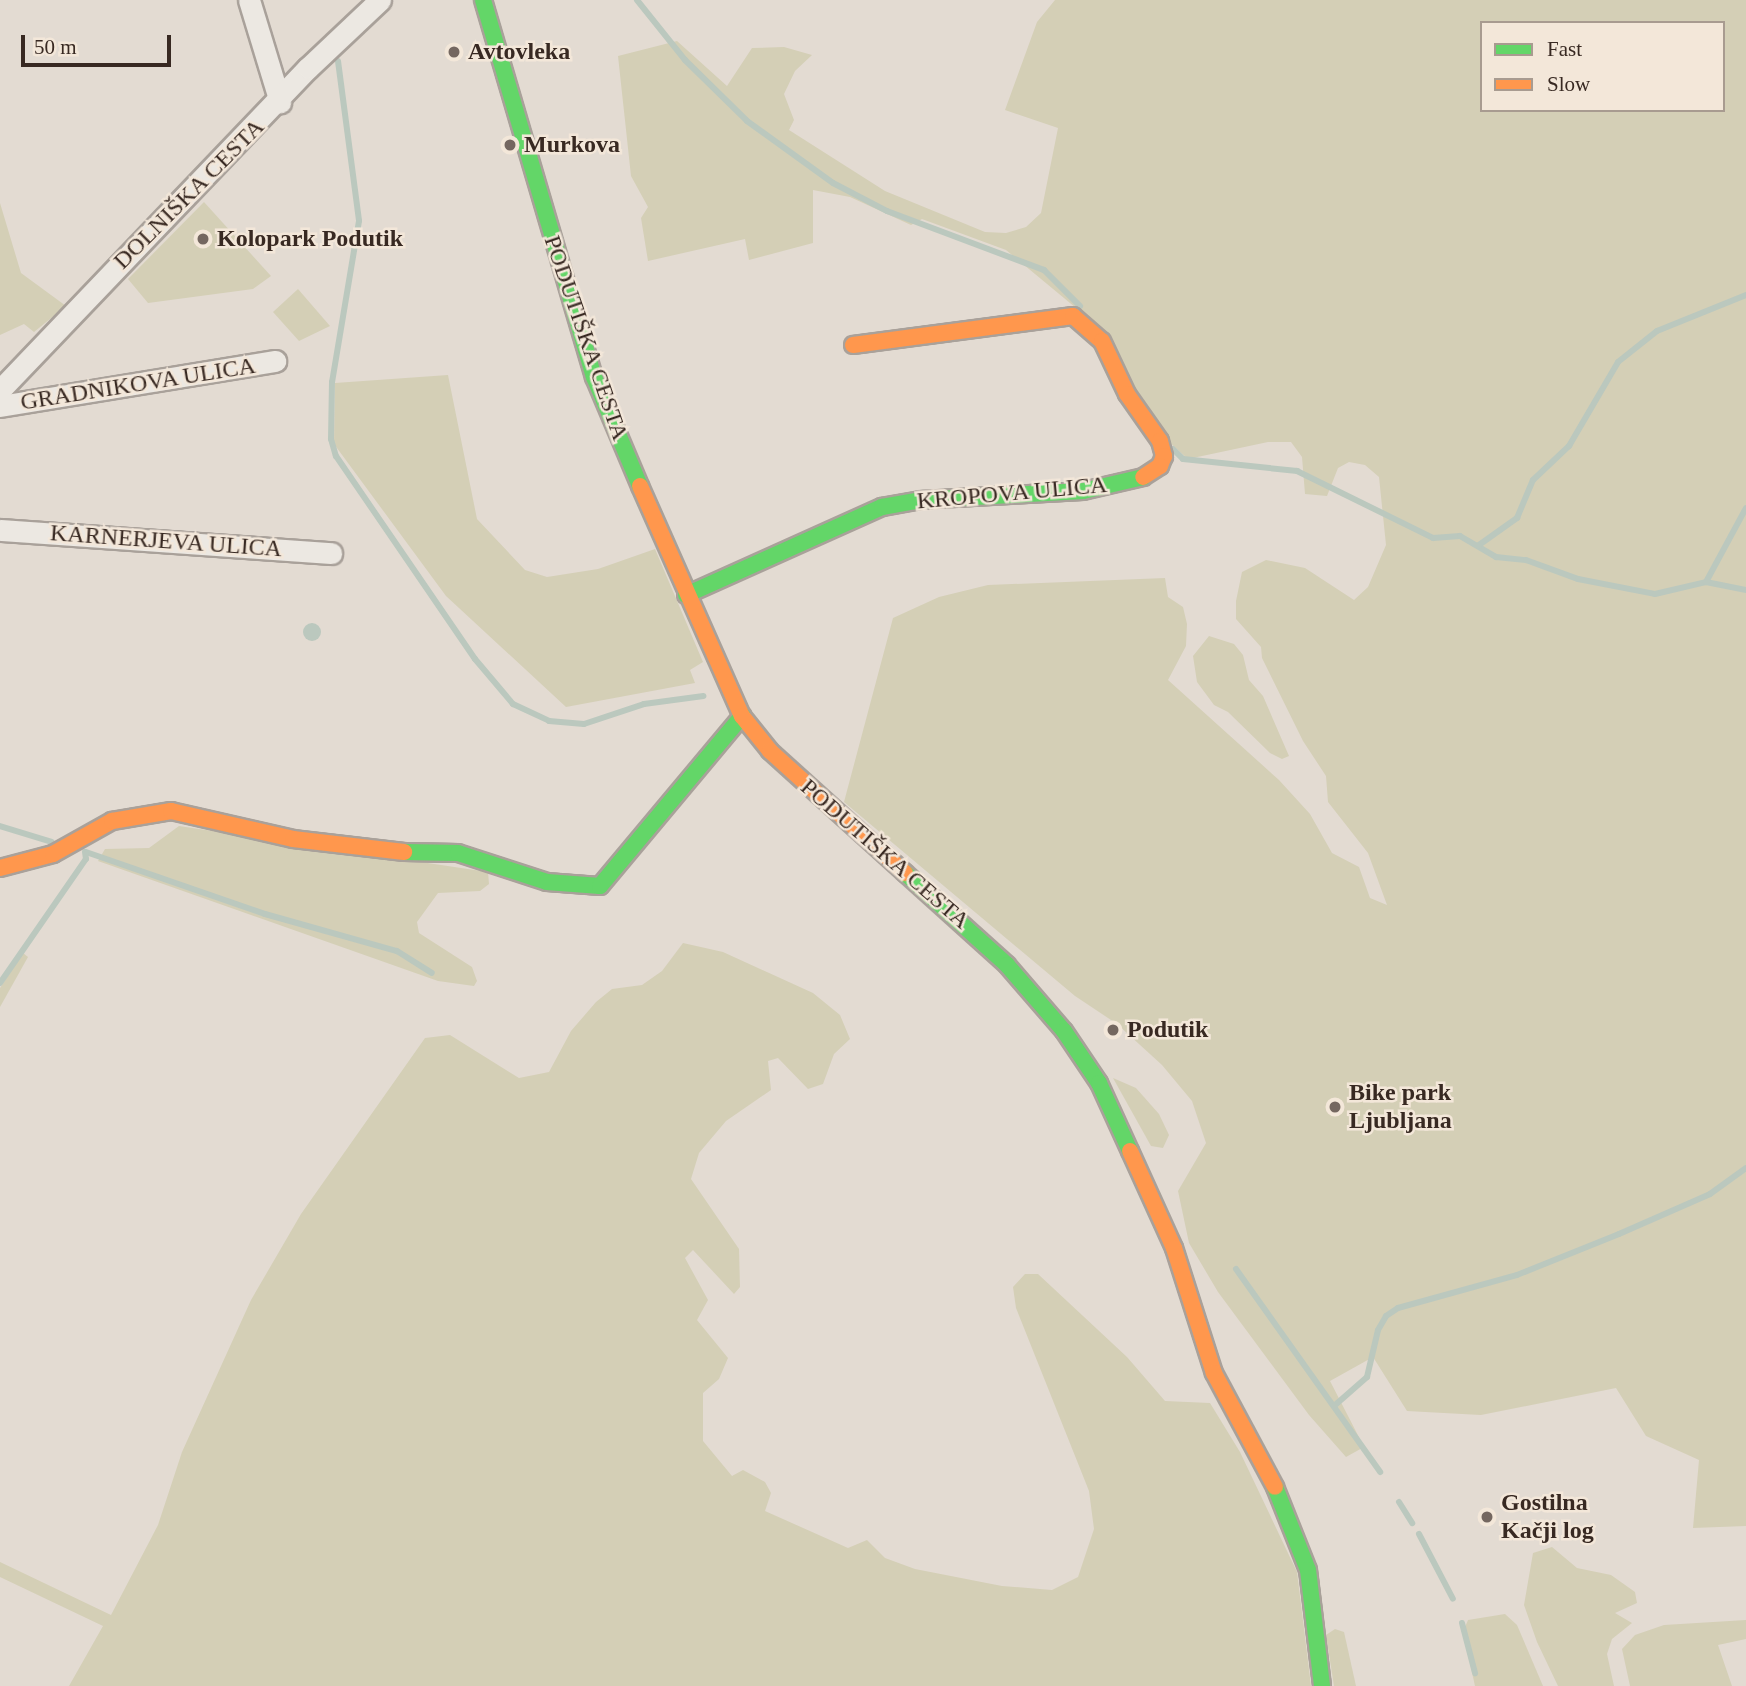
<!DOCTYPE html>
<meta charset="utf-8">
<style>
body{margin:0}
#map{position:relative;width:1746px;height:1686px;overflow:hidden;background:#e3dbd2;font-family:Georgia,serif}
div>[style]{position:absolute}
.green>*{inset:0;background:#d4cfb6}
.water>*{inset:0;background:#bbc8be}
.round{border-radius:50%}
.stream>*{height:6px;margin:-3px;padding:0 3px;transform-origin:3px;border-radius:3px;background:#bbc8be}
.roads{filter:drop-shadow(2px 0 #a9a19a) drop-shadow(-2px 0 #a9a19a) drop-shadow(0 2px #a9a19a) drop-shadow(0 -2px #a9a19a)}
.street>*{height:21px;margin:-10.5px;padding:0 10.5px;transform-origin:10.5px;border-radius:10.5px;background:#ece8e2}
.fast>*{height:16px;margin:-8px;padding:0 8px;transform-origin:8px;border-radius:8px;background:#63d668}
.slow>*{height:16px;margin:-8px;padding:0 8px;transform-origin:8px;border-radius:8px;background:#ff974d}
.dots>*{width:19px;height:19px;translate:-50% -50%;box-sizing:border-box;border:4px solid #f3e7d9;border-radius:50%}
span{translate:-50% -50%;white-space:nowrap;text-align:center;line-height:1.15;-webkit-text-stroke:5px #f3e7d9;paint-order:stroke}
.poi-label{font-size:24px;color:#382922;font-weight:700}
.left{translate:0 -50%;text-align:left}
.street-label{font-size:24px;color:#382922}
.legend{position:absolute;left:1480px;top:21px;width:245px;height:91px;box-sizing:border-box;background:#f3e7d9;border:2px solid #a89b90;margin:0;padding:9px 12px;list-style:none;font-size:21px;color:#382922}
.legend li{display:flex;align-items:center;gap:14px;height:35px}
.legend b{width:35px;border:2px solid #a89b90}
.scale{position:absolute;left:21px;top:35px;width:150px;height:32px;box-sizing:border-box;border:4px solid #382922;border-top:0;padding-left:9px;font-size:21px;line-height:24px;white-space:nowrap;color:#382922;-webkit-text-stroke:5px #f3e7d9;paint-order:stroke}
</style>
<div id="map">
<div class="green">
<div style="clip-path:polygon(evenodd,1055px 0,1746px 0,1746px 1526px,1693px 1528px,1699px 1460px,1646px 1436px,1616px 1388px,1481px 1415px,1407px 1411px,1373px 1357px,1330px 1381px,1364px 1447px,1346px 1457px,1309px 1415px,1218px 1292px,1189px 1243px,1178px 1191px,1206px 1143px,1192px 1101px,1162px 1065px,1117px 1024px,1075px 996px,844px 802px,893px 618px,939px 597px,988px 585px,1165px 578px,1168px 597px,1183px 607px,1187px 624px,1186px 646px,1168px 680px,1279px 780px,1310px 814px,1332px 853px,1359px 867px,1370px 898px,1387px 905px,1368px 853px,1328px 802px,1326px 776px,1303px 741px,1262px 658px,1261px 647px,1236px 619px,1236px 601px,1242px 572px,1266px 560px,1305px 568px,1354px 600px,1368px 587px,1386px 545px,1379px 477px,1365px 465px,1349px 462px,1338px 468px,1327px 496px,1305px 494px,1302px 457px,1291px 442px,1268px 442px,1188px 459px,1167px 440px,1076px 308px,1006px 250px,922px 219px,911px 225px,850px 197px,813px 190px,813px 243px,749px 260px,745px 239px,648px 261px,641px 218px,648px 207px,631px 176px,618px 56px,677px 41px,727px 86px,752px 48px,784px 47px,812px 55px,795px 71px,784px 94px,794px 120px,789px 130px,885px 191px,985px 232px,1006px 233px,1026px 227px,1041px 213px,1058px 128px,1005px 110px,1037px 22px,1055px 0,1482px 23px,1723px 23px,1723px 110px,1482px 110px,1482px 23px)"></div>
<div style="clip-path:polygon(204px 202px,271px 276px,253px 289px,148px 303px,128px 279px)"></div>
<div style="clip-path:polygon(0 203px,21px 273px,66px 306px,34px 332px,24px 324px,0 335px)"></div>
<div style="clip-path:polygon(298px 289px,330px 326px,299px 341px,273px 312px)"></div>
<div style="clip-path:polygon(448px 375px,477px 519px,525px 570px,547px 577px,598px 569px,655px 549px,703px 662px,690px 670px,695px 683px,566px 707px,446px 596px,334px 444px,335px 383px)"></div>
<div style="clip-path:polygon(1209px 636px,1234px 644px,1243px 655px,1249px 680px,1263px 696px,1289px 756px,1282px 759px,1270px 753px,1228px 712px,1214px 705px,1197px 682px,1193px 656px)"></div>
<div style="clip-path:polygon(179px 826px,488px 872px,489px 884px,480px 891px,438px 893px,417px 922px,419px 933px,472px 967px,477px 981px,474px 986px,438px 981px,98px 861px,105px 849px,149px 848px)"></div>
<div style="clip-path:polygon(683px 943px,723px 952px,813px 993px,840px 1015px,850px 1039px,834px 1054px,823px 1084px,808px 1089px,778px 1058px,768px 1061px,771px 1090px,726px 1121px,699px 1153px,691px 1179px,739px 1249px,740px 1287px,734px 1294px,693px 1250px,685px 1258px,708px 1300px,697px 1320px,728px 1358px,719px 1379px,703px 1393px,703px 1441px,732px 1476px,743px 1470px,765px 1482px,771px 1493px,765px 1511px,848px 1548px,867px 1540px,885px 1558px,915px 1569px,1002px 1586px,1052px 1590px,1078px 1577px,1094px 1529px,1089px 1491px,1016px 1308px,1013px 1287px,1025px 1274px,1038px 1274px,1127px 1357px,1165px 1401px,1210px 1403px,1240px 1452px,1297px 1572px,1311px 1686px,69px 1686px,103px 1626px,0 1577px,0 1562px,111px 1615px,158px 1525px,182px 1452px,251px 1300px,301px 1214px,425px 1038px,450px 1035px,519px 1078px,549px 1072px,571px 1031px,596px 1002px,612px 989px,642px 985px,662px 971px)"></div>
<div style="clip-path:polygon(23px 953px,28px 957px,0 1007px,0 988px)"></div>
<div style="clip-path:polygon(1113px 1078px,1136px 1088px,1159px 1114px,1169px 1135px,1163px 1148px,1151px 1146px)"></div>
<div style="clip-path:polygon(1552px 1547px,1577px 1568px,1611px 1575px,1635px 1592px,1637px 1603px,1615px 1613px,1632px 1623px,1612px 1639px,1607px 1654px,1614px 1686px,1558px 1686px,1537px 1642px,1524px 1605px,1533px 1553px)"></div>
<div style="clip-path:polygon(1505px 1614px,1517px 1625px,1543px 1686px,1475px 1686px,1463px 1632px,1468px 1620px)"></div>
<div style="clip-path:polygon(1746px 1620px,1746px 1639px,1718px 1645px,1732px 1686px,1630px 1686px,1622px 1649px,1635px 1635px,1664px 1625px)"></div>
<div style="clip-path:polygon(1335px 1629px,1344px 1632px,1356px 1686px,1334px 1686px,1326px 1635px)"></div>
</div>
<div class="water">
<div class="round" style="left:303px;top:623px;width:18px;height:18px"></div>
</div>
<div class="stream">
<div style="left:637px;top:0;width:77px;rotate:51.3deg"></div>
<div style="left:685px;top:60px;width:87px;rotate:44.5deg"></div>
<div style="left:747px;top:121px;width:106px;rotate:35.8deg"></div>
<div style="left:833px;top:183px;width:61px;rotate:27.4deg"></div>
<div style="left:887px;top:211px;width:168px;rotate:20.6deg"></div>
<div style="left:1044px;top:270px;width:51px;rotate:45deg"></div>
<div style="left:338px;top:61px;width:161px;rotate:82.5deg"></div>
<div style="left:359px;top:221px;width:163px;rotate:99.5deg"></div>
<div style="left:332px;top:382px;width:57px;rotate:91deg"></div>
<div style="left:331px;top:439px;width:18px;rotate:74deg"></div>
<div style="left:336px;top:456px;width:246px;rotate:55.6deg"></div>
<div style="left:475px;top:659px;width:59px;rotate:49.8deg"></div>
<div style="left:513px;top:704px;width:40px;rotate:25deg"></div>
<div style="left:549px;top:721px;width:35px;rotate:5deg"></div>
<div style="left:584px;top:724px;width:63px;rotate:-18.4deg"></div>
<div style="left:644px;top:704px;width:60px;rotate:-7.7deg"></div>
<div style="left:1173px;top:449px;width:14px;rotate:45deg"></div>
<div style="left:1183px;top:459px;width:115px;rotate:6deg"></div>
<div style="left:1297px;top:471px;width:152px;rotate:26.2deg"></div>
<div style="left:1433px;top:538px;width:27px;rotate:-4deg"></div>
<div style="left:1460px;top:536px;width:42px;rotate:30.3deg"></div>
<div style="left:1496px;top:557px;width:30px;rotate:6deg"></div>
<div style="left:1526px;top:560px;width:55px;rotate:20.1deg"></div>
<div style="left:1578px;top:579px;width:78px;rotate:11deg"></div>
<div style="left:1655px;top:594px;width:52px;rotate:-13.2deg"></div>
<div style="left:1706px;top:582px;width:41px;rotate:11.3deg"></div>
<div style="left:1479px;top:545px;width:47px;rotate:-35.4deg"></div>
<div style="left:1517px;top:518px;width:41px;rotate:-67.2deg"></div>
<div style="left:1533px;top:480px;width:50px;rotate:-43.4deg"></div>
<div style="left:1569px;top:446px;width:97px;rotate:-59.7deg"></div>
<div style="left:1618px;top:362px;width:50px;rotate:-38.5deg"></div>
<div style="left:1657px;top:331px;width:96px;rotate:-22deg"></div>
<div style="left:1706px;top:582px;width:84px;rotate:-61.6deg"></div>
<div style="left:0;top:826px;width:54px;rotate:17.1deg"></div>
<div style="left:86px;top:852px;width:189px;rotate:19.1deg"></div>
<div style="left:265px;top:914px;width:137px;rotate:15.7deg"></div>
<div style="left:397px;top:951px;width:41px;rotate:32.2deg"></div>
<div style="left:0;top:983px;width:151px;rotate:-55.3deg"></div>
<div style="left:86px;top:859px;width:7px;rotate:-98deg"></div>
<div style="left:1236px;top:1269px;width:249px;rotate:54.6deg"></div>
<div style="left:1334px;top:1406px;width:44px;rotate:-41.3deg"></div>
<div style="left:1367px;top:1377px;width:48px;rotate:-76.8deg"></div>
<div style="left:1378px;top:1330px;width:16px;rotate:-60deg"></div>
<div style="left:1386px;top:1316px;width:14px;rotate:-34deg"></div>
<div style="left:1398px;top:1308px;width:123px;rotate:-15.5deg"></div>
<div style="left:1517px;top:1275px;width:110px;rotate:-21.9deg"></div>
<div style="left:1619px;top:1234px;width:99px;rotate:-23.7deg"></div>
<div style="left:1710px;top:1194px;width:44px;rotate:-35.8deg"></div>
<div style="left:1399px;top:1502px;width:25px;rotate:58deg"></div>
<div style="left:1419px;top:1534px;width:73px;rotate:62.4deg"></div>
<div style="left:1462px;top:1623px;width:52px;rotate:75.4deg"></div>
</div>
<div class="roads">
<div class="street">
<div style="left:249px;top:0;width:107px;rotate:73.1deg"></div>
<div style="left:0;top:390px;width:446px;rotate:-46.3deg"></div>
<div style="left:308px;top:68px;width:99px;rotate:-43.4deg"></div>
<div style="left:0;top:406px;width:279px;rotate:-9.3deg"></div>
<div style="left:0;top:530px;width:332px;rotate:4deg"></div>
</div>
<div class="fast">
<div style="left:483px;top:0;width:393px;rotate:73.6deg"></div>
<div style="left:594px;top:377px;width:118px;rotate:67.1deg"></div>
<div style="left:686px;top:595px;width:215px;rotate:-24.2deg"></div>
<div style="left:882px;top:507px;width:39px;rotate:-10deg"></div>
<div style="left:920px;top:500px;width:163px;rotate:-3.2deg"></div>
<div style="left:1083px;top:491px;width:62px;rotate:-13.1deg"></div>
<div style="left:404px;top:852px;width:54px;rotate:1.1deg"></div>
<div style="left:458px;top:853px;width:94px;rotate:18deg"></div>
<div style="left:547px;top:882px;width:53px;rotate:4.3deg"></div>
<div style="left:600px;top:886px;width:222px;rotate:-50.1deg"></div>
<div style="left:905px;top:873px;width:137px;rotate:42deg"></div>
<div style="left:1007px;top:965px;width:87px;rotate:49.2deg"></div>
<div style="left:1064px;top:1031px;width:63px;rotate:56.1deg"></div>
<div style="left:1099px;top:1083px;width:75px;rotate:65.5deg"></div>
<div style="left:1275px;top:1487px;width:89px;rotate:68.3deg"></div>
<div style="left:1308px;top:1570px;width:117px;rotate:83.1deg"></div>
</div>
<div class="slow">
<div style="left:853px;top:345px;width:222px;rotate:-7.5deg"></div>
<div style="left:1073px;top:316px;width:38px;rotate:41deg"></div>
<div style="left:1102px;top:341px;width:59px;rotate:64.7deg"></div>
<div style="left:1127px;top:394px;width:57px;rotate:54.9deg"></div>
<div style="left:1160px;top:441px;width:16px;rotate:75deg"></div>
<div style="left:1164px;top:456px;width:11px;rotate:112deg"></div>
<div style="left:1160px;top:466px;width:20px;rotate:147deg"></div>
<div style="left:640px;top:486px;width:252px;rotate:66.1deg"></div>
<div style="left:742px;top:716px;width:45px;rotate:51.3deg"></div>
<div style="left:770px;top:751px;width:182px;rotate:42.1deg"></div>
<div style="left:0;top:868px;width:55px;rotate:-14.8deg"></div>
<div style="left:53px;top:854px;width:68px;rotate:-29.2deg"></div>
<div style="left:112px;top:821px;width:60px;rotate:-9.6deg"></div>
<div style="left:171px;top:811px;width:125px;rotate:12.9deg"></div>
<div style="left:293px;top:839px;width:112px;rotate:6.7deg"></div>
<div style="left:1130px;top:1151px;width:107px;rotate:65.6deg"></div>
<div style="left:1174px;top:1248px;width:131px;rotate:72.3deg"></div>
<div style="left:1214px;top:1373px;width:129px;rotate:61.8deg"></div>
</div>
</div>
<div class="dots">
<div style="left:454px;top:52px;background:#746760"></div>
<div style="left:510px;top:145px;background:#746760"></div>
<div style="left:203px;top:239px;background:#746760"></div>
<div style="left:1113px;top:1030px;background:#746760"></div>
<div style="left:1335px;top:1107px;background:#746760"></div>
<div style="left:1487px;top:1517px;background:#746760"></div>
</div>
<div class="poi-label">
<span class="left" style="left:468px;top:52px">Avtovleka</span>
<span class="left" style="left:524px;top:145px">Murkova</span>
<span class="left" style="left:217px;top:239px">Kolopark Podutik</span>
<span class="left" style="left:1127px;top:1030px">Podutik</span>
<span class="left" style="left:1349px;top:1107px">Bike park<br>Ljubljana</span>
<span class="left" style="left:1501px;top:1517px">Gostilna<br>Kačji log</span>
</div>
<div class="street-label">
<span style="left:189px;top:194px;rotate:-45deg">DOLNIŠKA CESTA</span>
<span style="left:586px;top:338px;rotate:71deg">PODUTIŠKA CESTA</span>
<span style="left:138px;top:384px;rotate:-9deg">GRADNIKOVA ULICA</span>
<span style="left:1012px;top:493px;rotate:-5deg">KROPOVA ULICA</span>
<span style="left:166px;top:541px;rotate:4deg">KARNERJEVA ULICA</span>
<span style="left:885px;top:854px;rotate:41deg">PODUTIŠKA CESTA</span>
</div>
<ul class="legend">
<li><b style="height:9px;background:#63d668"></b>Fast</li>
<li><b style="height:9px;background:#ff974d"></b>Slow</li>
</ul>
<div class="scale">50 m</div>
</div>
